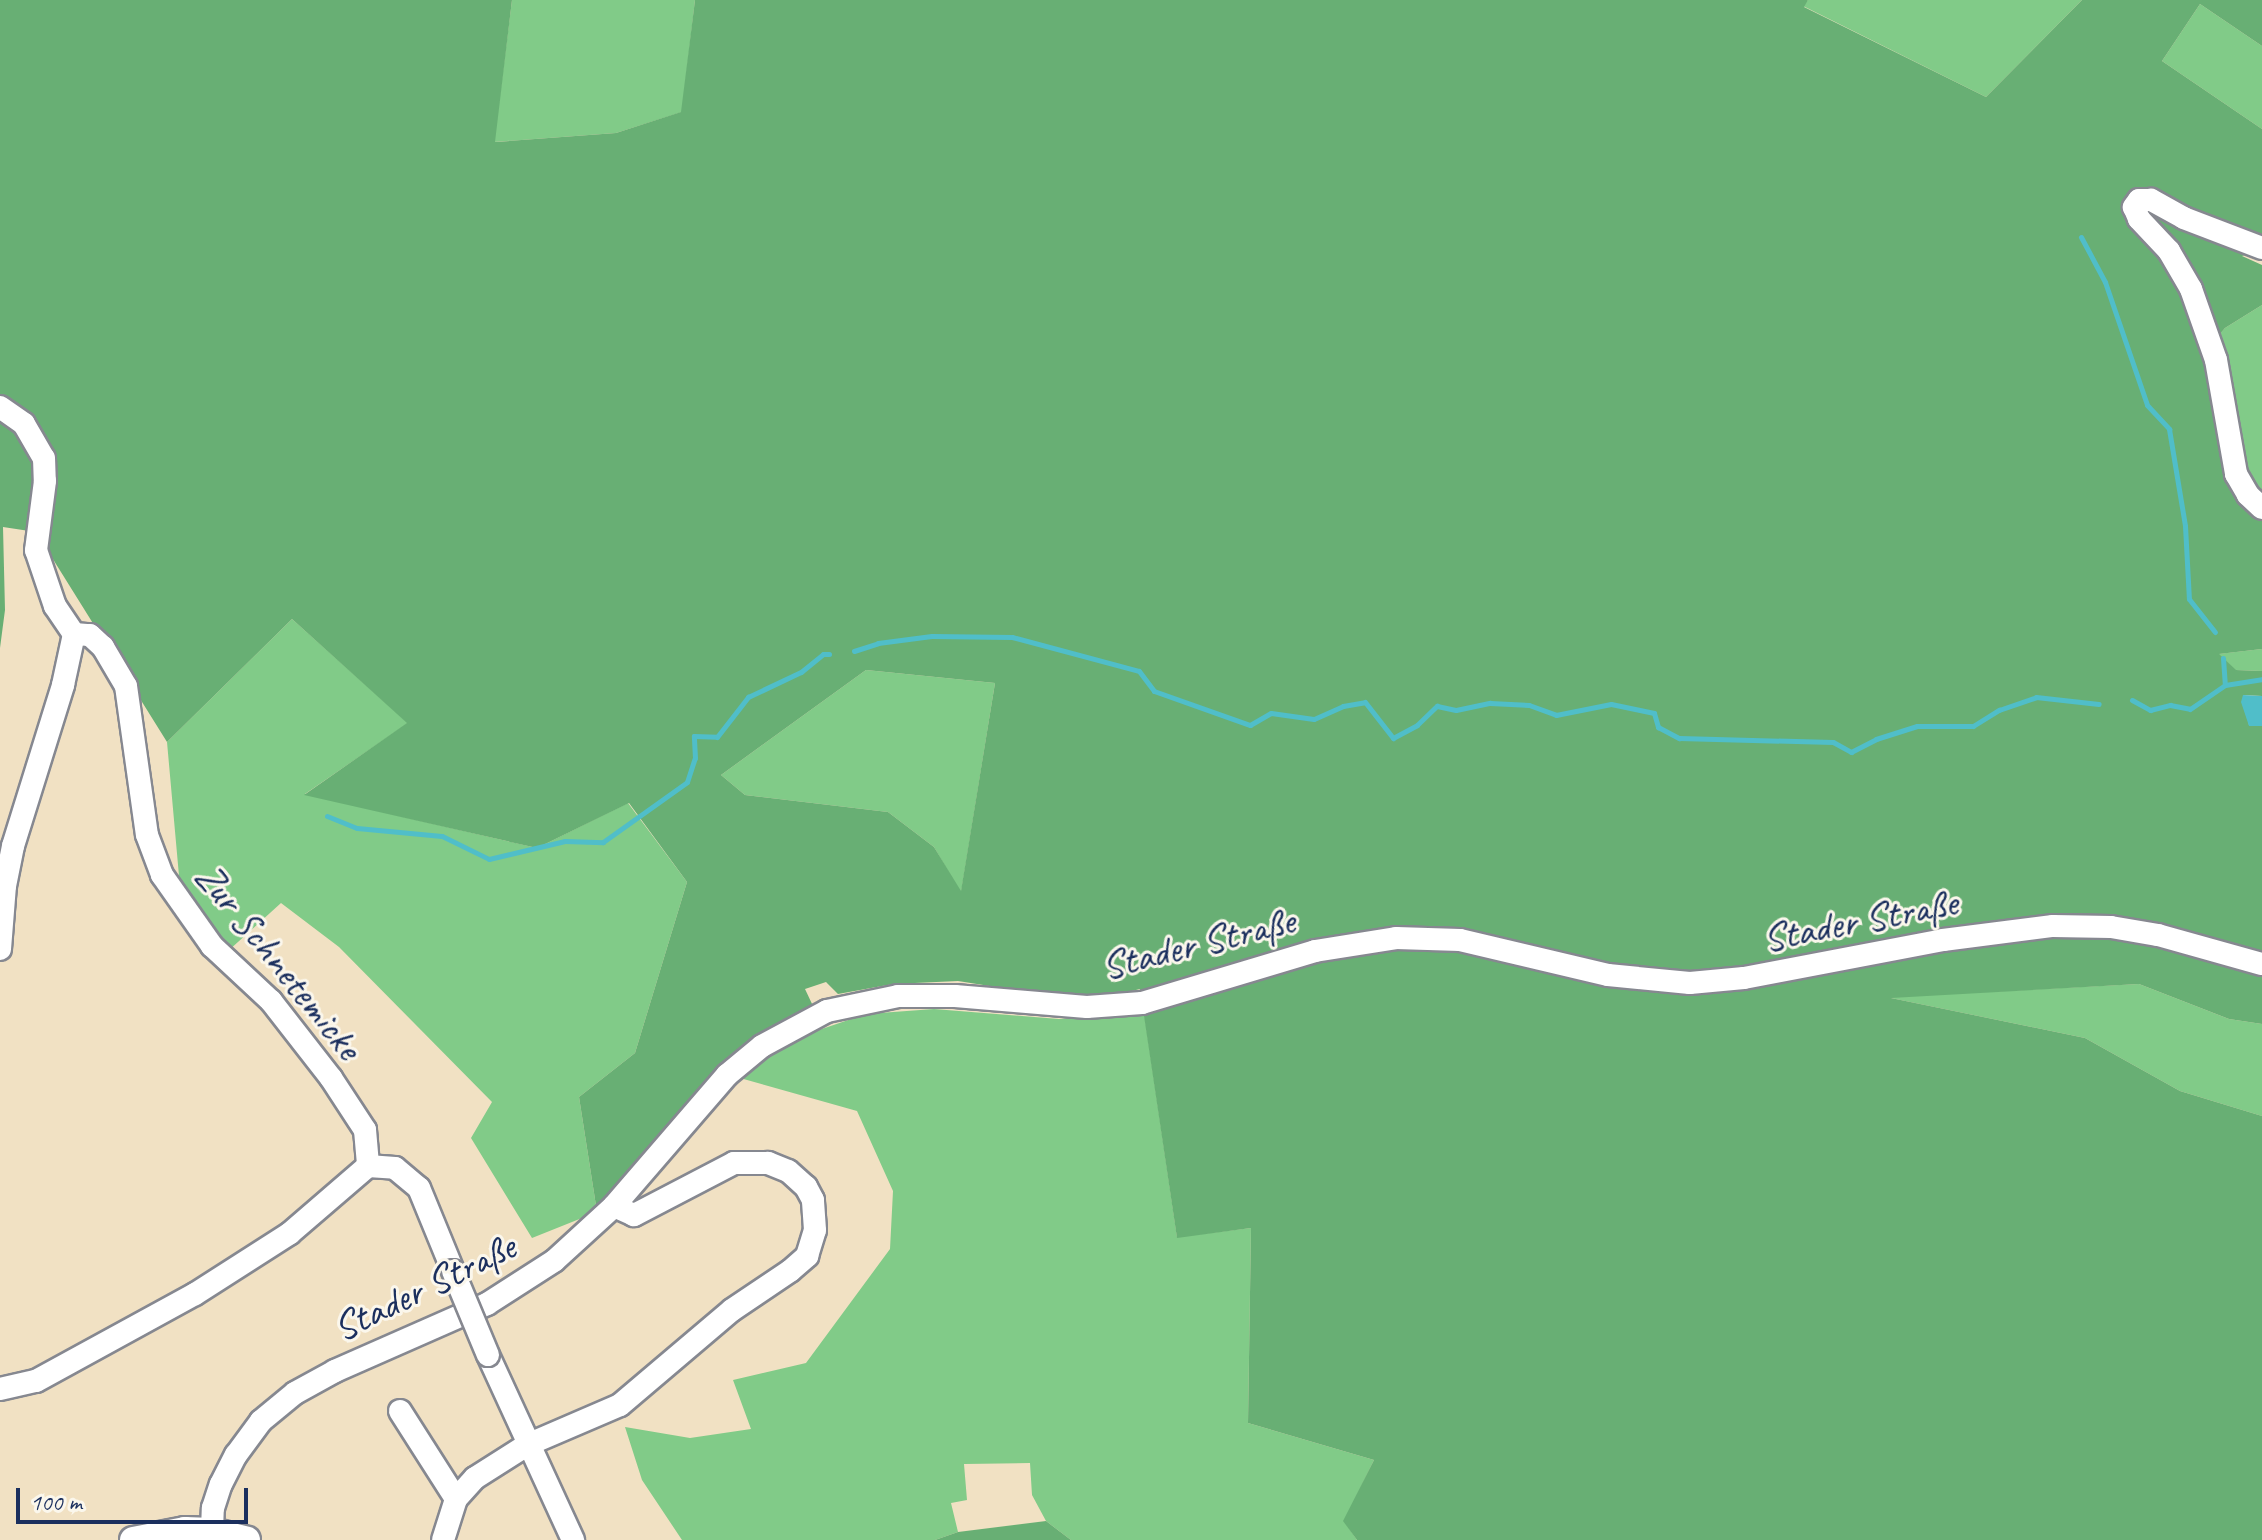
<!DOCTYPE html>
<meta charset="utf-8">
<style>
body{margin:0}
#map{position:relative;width:2262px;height:1540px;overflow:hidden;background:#f1e1c3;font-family:Caveat,sans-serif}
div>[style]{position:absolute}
.green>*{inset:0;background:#81cb88}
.forest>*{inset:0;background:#68af74}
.water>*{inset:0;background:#50bec9}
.stream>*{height:5px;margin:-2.5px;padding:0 2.5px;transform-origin:2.5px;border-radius:2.5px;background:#50bec9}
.roads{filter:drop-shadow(2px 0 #868890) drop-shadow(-2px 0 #868890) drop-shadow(0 2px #868890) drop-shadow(0 -2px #868890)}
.minor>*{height:22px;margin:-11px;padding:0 11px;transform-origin:11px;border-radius:11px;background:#fff}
.major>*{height:26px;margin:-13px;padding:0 13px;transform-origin:13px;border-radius:13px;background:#fff}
.bridges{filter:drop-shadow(2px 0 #868890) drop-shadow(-2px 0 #868890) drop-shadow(0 2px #868890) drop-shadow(0 -2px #868890)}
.minor-bridge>*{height:22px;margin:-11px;padding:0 11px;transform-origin:11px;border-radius:11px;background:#fff}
span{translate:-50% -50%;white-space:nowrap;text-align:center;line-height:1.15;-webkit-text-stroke:6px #fbf7ec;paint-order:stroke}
.street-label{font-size:40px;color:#1b2f5e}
.scale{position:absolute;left:16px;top:1488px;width:232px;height:36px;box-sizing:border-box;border:4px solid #1b2f5e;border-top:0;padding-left:10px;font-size:24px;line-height:28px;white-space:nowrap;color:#1b2f5e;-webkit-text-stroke:6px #fbf7ec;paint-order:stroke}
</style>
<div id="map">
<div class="green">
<div style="clip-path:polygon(512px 0,695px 0,682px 112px,616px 133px,494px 142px)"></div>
<div style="clip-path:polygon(1808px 0,2082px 0,1986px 97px,1803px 6px)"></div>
<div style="clip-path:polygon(2200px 4px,2262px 46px,2262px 129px,2162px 61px)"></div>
<div style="clip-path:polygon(2262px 305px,2262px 517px,2243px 507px,2231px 477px,2202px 354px,2225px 328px)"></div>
<div style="clip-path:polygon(292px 619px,408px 723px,305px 794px,537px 848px,628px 803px,687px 882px,635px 1053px,579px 1097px,597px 1212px,532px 1238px,471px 1138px,492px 1102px,339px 947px,281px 903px,228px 951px,180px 887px,167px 742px)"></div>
<div style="clip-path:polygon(2262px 649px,2262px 671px,2235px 670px,2218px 654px)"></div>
<div style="clip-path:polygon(866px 670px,995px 683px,961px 893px,934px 847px,888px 812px,745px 795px,721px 775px)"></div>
<div style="clip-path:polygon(2139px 984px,2229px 1019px,2262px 1024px,2262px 1116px,2180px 1091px,2085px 1038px,1886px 997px)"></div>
<div style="clip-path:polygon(934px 1009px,1059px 1019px,1144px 1012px,1177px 1237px,1251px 1228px,1248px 1423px,1374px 1460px,1344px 1521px,1357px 1540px,1071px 1540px,1046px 1521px,1032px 1495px,1030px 1463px,964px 1464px,967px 1500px,951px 1503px,958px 1532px,935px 1540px,682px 1540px,642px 1480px,625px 1427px,690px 1438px,751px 1429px,733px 1380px,806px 1363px,890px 1249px,893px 1191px,857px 1111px,740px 1078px,772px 1053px,813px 1032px,866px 1014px)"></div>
</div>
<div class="forest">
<div style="clip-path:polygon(evenodd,0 0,512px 0,495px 142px,616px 133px,681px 112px,695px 0,1808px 0,1804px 7px,1986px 97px,2082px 0,2262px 0,2262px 46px,2200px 4px,2162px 61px,2262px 129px,2262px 250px,2242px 256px,2262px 265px,2262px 305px,2225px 328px,2202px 355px,2231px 477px,2243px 507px,2262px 517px,2262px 649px,2219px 654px,2236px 670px,2262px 671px,2262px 696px,2243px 695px,2249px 725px,2262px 726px,2262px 1024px,2229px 1019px,2139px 984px,1891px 998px,2085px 1038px,2180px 1091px,2262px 1116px,2262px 1540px,1357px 1540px,1343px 1521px,1374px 1460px,1248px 1423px,1251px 1228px,1177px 1238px,1140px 989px,1107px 997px,1052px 996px,958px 981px,893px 984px,838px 994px,826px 982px,805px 989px,813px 1006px,769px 1028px,717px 1067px,597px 1212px,579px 1097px,635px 1053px,687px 882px,629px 803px,537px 848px,304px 795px,407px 723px,292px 619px,167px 742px,36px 532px,3px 527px,5px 610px,0 648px,0 0,866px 670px,995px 683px,961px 891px,934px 847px,888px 812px,745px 795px,721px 775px,866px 670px)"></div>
<div style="clip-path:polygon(1046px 1521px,1071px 1540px,935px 1540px,958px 1532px)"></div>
</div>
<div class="water">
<div style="clip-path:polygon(2243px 695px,2262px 696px,2262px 726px,2249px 726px,2241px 702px)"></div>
</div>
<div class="stream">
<div style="left:2081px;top:237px;width:51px;rotate:61.9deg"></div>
<div style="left:2105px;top:282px;width:130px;rotate:71.1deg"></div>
<div style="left:2147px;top:405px;width:33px;rotate:47deg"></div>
<div style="left:2169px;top:429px;width:98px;rotate:80.6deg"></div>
<div style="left:2185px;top:526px;width:73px;rotate:86.9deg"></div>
<div style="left:2189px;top:599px;width:42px;rotate:51.8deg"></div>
<div style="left:854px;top:651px;width:25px;rotate:-18deg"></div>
<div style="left:878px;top:643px;width:54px;rotate:-7.4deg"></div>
<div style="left:932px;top:636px;width:80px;rotate:0.7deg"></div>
<div style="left:1012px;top:637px;width:131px;rotate:15deg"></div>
<div style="left:1139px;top:671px;width:25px;rotate:53deg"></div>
<div style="left:1154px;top:691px;width:102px;rotate:19.5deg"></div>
<div style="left:1250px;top:725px;width:24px;rotate:-30deg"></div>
<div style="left:1271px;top:713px;width:43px;rotate:7.9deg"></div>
<div style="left:1314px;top:719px;width:32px;rotate:-24deg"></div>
<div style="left:1343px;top:706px;width:22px;rotate:-10deg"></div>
<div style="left:1365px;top:702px;width:46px;rotate:52.1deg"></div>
<div style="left:1393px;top:738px;width:27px;rotate:-28deg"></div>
<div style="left:1417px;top:725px;width:28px;rotate:-44deg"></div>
<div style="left:1437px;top:706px;width:19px;rotate:12deg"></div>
<div style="left:1456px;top:710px;width:35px;rotate:-12deg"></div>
<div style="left:1490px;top:703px;width:39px;rotate:3deg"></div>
<div style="left:1529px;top:705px;width:29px;rotate:20deg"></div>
<div style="left:1556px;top:715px;width:56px;rotate:-11.3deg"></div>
<div style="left:1611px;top:704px;width:44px;rotate:11.8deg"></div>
<div style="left:1654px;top:713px;width:15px;rotate:74deg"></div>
<div style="left:1658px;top:727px;width:24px;rotate:28deg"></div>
<div style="left:1679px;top:738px;width:154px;rotate:1.5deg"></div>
<div style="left:1833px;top:742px;width:21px;rotate:29deg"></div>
<div style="left:1851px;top:752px;width:28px;rotate:-27deg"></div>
<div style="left:1876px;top:739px;width:43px;rotate:-17.6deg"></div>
<div style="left:1917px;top:726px;width:56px"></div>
<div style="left:1973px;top:726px;width:31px;rotate:-32deg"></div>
<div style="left:1999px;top:710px;width:39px;rotate:-19deg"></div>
<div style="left:2036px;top:697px;width:63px;rotate:6.3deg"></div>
<div style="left:2223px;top:658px;width:27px;rotate:86deg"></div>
<div style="left:2132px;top:700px;width:21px;rotate:29deg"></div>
<div style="left:2150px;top:710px;width:21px;rotate:-14deg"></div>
<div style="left:2170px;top:705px;width:20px;rotate:11deg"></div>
<div style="left:2190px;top:709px;width:42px;rotate:-34.4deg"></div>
<div style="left:2225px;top:685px;width:37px;rotate:-9deg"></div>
<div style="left:327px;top:816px;width:32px;rotate:22deg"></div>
<div style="left:357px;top:828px;width:85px;rotate:5.4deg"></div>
<div style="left:442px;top:836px;width:52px;rotate:26.1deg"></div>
<div style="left:489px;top:859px;width:78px;rotate:-13.3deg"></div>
<div style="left:565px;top:841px;width:38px;rotate:2deg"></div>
<div style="left:603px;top:842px;width:103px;rotate:-35.5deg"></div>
<div style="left:687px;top:782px;width:25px;rotate:-72deg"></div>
<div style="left:695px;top:758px;width:22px;rotate:-93deg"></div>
<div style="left:694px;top:736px;width:23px;rotate:2deg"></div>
<div style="left:717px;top:737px;width:51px;rotate:-52.2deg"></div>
<div style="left:748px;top:697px;width:59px;rotate:-25.3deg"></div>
<div style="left:801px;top:672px;width:28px;rotate:-39deg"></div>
<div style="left:823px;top:654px;width:6px"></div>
</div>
<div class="roads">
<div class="minor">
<div style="left:2262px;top:248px;width:84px;rotate:-159deg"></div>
<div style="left:2184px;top:218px;width:38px;rotate:-151deg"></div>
<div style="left:2151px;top:200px;width:12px;rotate:180deg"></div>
<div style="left:2139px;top:200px;width:9px;rotate:126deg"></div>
<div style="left:2134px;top:207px;width:13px;rotate:67deg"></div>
<div style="left:2139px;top:219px;width:44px;rotate:46.8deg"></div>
<div style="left:2169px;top:251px;width:44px;rotate:59.9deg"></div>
<div style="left:2191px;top:289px;width:75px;rotate:70.6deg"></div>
<div style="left:2216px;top:360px;width:116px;rotate:80deg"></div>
<div style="left:2236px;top:474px;width:24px;rotate:60deg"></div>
<div style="left:2248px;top:495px;width:19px;rotate:43deg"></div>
<div style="left:0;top:407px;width:29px;rotate:35deg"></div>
<div style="left:24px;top:424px;width:39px;rotate:60deg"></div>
<div style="left:44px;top:458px;width:23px;rotate:88deg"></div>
<div style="left:45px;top:481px;width:70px;rotate:97.4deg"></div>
<div style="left:36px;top:550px;width:59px;rotate:71.3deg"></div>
<div style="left:55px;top:606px;width:34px;rotate:56deg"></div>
<div style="left:74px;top:634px;width:16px;rotate:4deg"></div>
<div style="left:90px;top:635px;width:18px;rotate:43deg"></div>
<div style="left:103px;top:647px;width:45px;rotate:59.5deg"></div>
<div style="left:126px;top:686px;width:150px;rotate:82deg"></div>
<div style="left:147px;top:835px;width:43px;rotate:69.4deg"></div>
<div style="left:162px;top:875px;width:87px;rotate:54.8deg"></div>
<div style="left:212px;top:946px;width:81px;rotate:43deg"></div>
<div style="left:271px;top:1001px;width:98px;rotate:52.1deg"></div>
<div style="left:331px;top:1078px;width:62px;rotate:56.8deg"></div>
<div style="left:365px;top:1130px;width:36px;rotate:85deg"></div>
<div style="left:0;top:949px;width:63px;rotate:-85.5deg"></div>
<div style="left:5px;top:886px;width:41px;rotate:-78.7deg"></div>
<div style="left:13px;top:846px;width:169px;rotate:-72.7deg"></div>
<div style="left:63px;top:685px;width:52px;rotate:-77.8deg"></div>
<div style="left:488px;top:1355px;width:204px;rotate:65.3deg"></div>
<div style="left:0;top:1389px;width:37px;rotate:-13deg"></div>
<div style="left:36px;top:1381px;width:181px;rotate:-28.7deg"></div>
<div style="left:195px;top:1294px;width:112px;rotate:-32.6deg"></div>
<div style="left:289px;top:1234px;width:104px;rotate:-40.7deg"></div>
<div style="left:368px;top:1166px;width:27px;rotate:4deg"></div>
<div style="left:395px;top:1168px;width:31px;rotate:40deg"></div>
<div style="left:419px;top:1188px;width:90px;rotate:67.7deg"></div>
<div style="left:400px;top:1411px;width:104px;rotate:57.5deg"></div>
<div style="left:212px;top:1531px;width:23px;rotate:-88deg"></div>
<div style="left:213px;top:1508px;width:25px;rotate:-72deg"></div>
<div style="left:221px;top:1484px;width:33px;rotate:-63deg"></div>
<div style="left:236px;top:1455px;width:42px;rotate:-53.7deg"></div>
<div style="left:261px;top:1421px;width:44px;rotate:-39.5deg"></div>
<div style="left:295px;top:1393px;width:46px;rotate:-28.8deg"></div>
<div style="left:335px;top:1371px;width:166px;rotate:-23.8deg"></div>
<div style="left:487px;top:1304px;width:80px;rotate:-32.7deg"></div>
<div style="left:554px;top:1261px;width:81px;rotate:-42.5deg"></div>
<div style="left:614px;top:1206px;width:173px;rotate:-49.2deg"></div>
<div style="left:727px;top:1075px;width:45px;rotate:-39.6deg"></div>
<div style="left:762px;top:1046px;width:74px;rotate:-28.3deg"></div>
<div style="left:827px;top:1011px;width:73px;rotate:-11.9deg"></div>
<div style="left:898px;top:996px;width:57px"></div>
<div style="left:955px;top:996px;width:132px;rotate:4.8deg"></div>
<div style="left:1087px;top:1007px;width:55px;rotate:-4.2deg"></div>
<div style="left:1142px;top:1003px;width:181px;rotate:-16.7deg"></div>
<div style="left:1315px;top:951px;width:82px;rotate:-9.1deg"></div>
<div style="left:1396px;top:938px;width:64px;rotate:1.8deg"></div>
<div style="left:1460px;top:940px;width:152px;rotate:13.3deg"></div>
<div style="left:1608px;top:975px;width:82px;rotate:5.6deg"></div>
<div style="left:1690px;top:983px;width:54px;rotate:-5.3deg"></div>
<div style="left:1744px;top:978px;width:203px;rotate:-10.8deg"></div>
<div style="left:1943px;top:940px;width:111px;rotate:-7.3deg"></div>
<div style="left:2053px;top:926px;width:58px;rotate:1deg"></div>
<div style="left:2111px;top:927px;width:48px;rotate:9.7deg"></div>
<div style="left:2158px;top:935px;width:108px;rotate:15.6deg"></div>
<div style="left:443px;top:1540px;width:43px;rotate:-72.4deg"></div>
<div style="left:456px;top:1499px;width:28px;rotate:-48deg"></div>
<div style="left:475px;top:1478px;width:62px;rotate:-32.4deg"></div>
<div style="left:527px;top:1445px;width:101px;rotate:-23.3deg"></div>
<div style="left:620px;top:1405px;width:147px;rotate:-40.3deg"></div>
<div style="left:732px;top:1310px;width:70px;rotate:-33.9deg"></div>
<div style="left:790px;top:1271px;width:23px;rotate:-41deg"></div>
<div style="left:807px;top:1256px;width:27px;rotate:-73deg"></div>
<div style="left:815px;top:1230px;width:30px;rotate:-94deg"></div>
<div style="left:813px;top:1200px;width:15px;rotate:-118deg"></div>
<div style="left:806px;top:1187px;width:24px;rotate:-138deg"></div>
<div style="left:788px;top:1171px;width:22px;rotate:-158deg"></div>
<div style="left:768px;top:1163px;width:34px;rotate:180deg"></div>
<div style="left:734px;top:1163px;width:113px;rotate:152.5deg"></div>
<div style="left:634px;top:1215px;width:22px;rotate:-156deg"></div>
</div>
<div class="major">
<div style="left:133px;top:1540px;width:53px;rotate:-10.9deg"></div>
<div style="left:185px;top:1530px;width:27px;rotate:2deg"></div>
<div style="left:212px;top:1531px;width:36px;rotate:14deg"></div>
</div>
</div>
<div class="bridges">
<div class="minor-bridge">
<div style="left:453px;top:1271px;width:91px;rotate:67.4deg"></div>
</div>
</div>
<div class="street-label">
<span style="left:1860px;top:920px;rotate:-11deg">Stader Straße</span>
<span style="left:1198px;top:943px;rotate:-14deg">Stader Straße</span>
<span style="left:279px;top:961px;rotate:51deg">Zur Schnetemicke</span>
<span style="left:424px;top:1287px;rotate:-26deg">Stader Straße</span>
</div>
<div class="scale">100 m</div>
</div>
